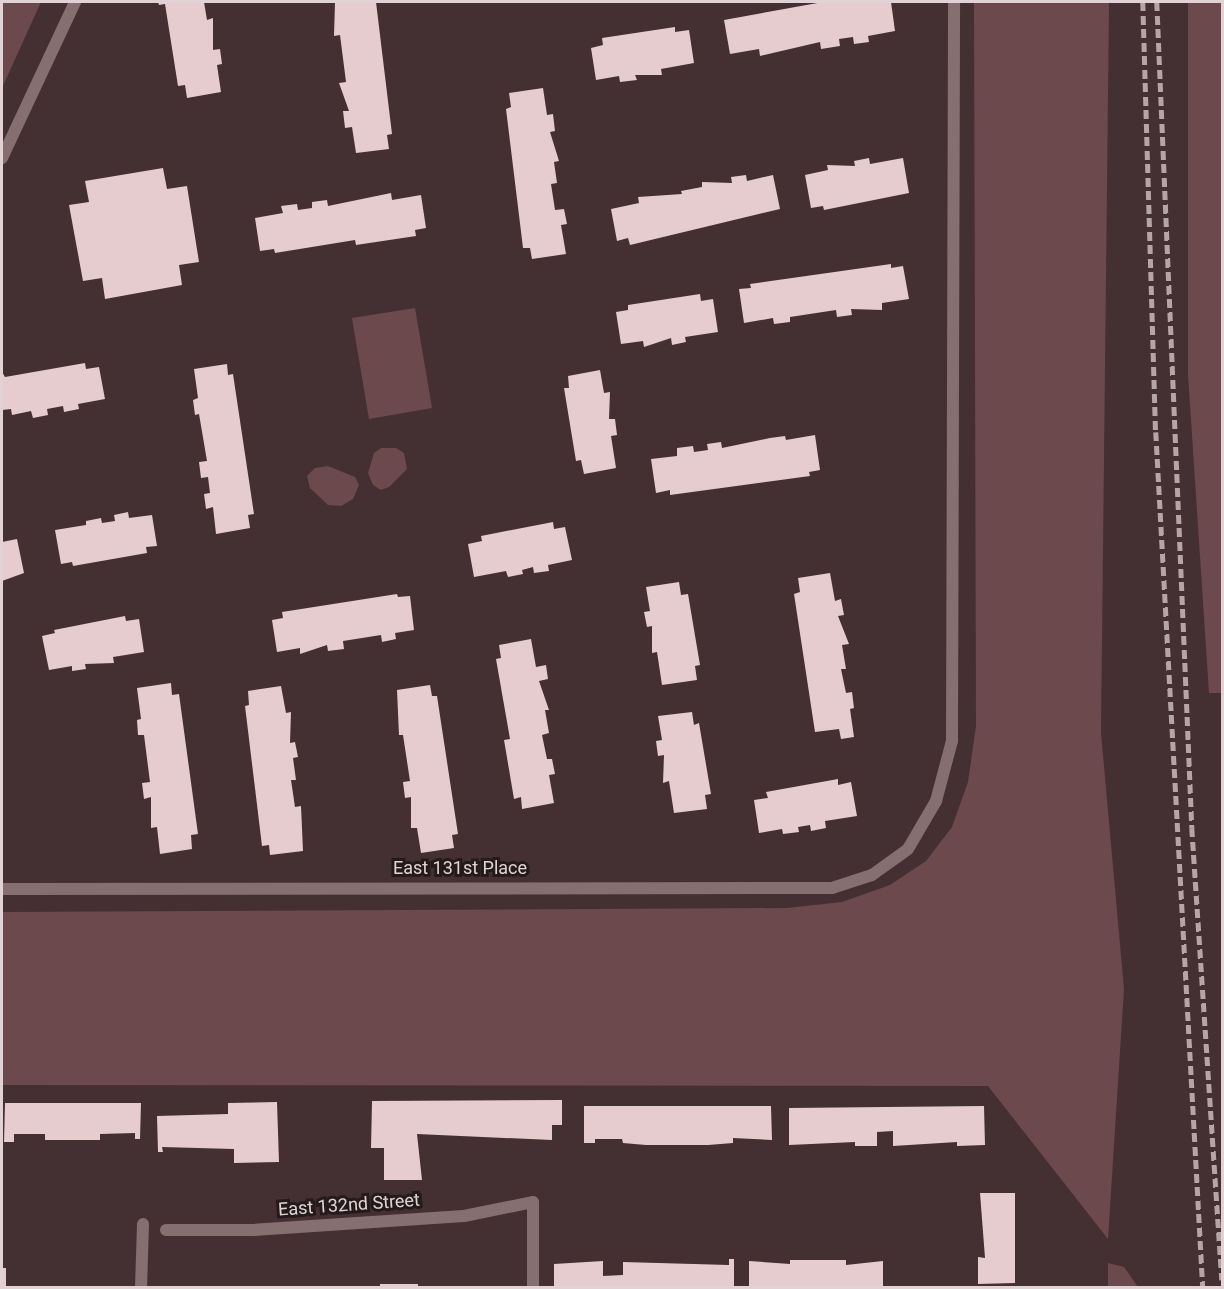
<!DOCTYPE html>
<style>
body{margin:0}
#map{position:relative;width:1224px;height:1289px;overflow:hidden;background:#443032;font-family:Roboto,sans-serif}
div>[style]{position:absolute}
.green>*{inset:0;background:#6c494d}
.building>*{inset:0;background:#e6cccf}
.lane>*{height:12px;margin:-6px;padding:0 6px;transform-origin:6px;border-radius:6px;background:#856f71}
.street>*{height:12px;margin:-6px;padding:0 6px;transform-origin:6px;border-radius:6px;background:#856f71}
.rail>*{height:4.5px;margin-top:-2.25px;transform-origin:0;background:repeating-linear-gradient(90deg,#b5a5a7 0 9px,transparent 0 13.5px)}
span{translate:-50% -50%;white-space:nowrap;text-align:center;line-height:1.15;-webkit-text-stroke:6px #241a1b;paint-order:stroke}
.street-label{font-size:18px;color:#e1d3d5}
.frame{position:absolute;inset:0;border:3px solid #e1d3d5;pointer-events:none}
</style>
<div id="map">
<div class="green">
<div style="clip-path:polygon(2px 2px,41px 2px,2px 88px)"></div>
<div style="clip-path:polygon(974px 2px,1109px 2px,1101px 733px,1124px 989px,1108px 1239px,988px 1086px,2px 1085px,2px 912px,787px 908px,842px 902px,890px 885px,926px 861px,952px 827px,968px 782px,976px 726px)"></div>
<div style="clip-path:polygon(1188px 2px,1222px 2px,1222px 693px,1209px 693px,1188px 374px)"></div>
<div style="clip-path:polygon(415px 308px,432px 408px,369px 419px,352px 318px)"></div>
<div style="clip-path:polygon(381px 448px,396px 448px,404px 453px,407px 469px,389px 487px,381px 490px,373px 485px,368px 473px,374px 453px)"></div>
<div style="clip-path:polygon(328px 466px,355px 477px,359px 485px,353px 499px,341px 506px,328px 505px,310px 488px,307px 476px,315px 468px)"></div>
<div style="clip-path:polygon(1108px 1263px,1124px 1267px,1138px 1287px,1108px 1287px)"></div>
</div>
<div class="building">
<div style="clip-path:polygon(158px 2px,204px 2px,207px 20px,213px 18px,213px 50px,220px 49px,222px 64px,217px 65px,221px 92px,187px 98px,185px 85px,178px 86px,165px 4px,159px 5px)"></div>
<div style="clip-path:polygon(335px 2px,376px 2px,392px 134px,387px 135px,389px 149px,356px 153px,352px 127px,345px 128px,343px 111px,349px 111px,339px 83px,346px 82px,340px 35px,334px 36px)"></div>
<div style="clip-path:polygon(823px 2px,891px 2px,895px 31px,868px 36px,869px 42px,854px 44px,853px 37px,839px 39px,840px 46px,821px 49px,820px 42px,760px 56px,759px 49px,730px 54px,724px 20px)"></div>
<div style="clip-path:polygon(675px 27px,675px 32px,689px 30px,694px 63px,661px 69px,662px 75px,635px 75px,637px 80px,620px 82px,619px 76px,596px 80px,591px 48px,603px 45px,602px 38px)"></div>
<div style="clip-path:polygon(543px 88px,547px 115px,553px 114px,555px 131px,550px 132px,559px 161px,554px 162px,557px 183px,551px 184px,555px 210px,564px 209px,567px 224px,561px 225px,566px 254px,532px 259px,530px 248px,523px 248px,506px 109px,511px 107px,509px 93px)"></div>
<div style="clip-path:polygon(869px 158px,870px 164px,903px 158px,909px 193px,824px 210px,823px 206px,811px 208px,805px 175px,828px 170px,827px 165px,855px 166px,854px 161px)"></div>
<div style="clip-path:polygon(163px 168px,167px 189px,187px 186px,199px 262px,179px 265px,182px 285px,105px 299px,102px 278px,83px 281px,69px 205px,89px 202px,85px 181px)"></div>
<div style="clip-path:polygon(746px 175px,747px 181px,773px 175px,780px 209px,630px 245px,628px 238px,617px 241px,611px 209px,639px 203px,638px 197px,682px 194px,681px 191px,702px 187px,702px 182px,732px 183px,731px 177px)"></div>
<div style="clip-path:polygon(391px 193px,392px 200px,421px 195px,426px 228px,415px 230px,416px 236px,356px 245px,355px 240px,275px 253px,274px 249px,260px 251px,255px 218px,283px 213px,281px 206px,297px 204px,298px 210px,312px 208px,312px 202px,327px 200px,328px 206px)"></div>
<div style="clip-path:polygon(891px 264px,891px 268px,903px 266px,909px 299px,882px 303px,882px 310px,851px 309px,852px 315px,837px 317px,836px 310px,790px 317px,790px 322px,774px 324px,773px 318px,744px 323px,739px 289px,751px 288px,750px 284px)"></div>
<div style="clip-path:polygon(700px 294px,701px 301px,713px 299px,718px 332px,685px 337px,686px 342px,672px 345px,671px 338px,644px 347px,643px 341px,621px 344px,616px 312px,628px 310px,628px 305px)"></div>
<div style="clip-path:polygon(85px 363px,86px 369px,99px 367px,105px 399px,78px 404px,79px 409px,64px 412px,63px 406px,47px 409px,48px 415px,33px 418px,31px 411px,12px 415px,11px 409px,2px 410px,2px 372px,5px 377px)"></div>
<div style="clip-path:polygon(227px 364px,228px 375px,233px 374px,254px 514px,248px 515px,250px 528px,216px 534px,213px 507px,206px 509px,204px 494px,210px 493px,208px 477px,201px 478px,199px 462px,207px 461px,199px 414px,195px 415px,193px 400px,198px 398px,194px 369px)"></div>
<div style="clip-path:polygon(600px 370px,604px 393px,610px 392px,609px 419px,615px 419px,617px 435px,611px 436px,616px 468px,584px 474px,581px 460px,576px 461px,564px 388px,569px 388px,568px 376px)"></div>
<div style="clip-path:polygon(815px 435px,820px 470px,809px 472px,810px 476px,670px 495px,670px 490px,656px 493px,651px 459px,677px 456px,677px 448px,693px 446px,694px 452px,708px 450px,707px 444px,721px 442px,722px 448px,770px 438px,785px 436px,786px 440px)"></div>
<div style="clip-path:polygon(128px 512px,129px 518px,152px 515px,157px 546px,146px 547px,147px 553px,73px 566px,72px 562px,61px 564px,55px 530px,86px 525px,86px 521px,101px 518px,102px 523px,115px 521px,114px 515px)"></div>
<div style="clip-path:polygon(553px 522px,554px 529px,565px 527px,572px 560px,548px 565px,549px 571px,534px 573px,533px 567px,522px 570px,523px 574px,508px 577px,506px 571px,474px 577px,468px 544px,482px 541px,481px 536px)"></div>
<div style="clip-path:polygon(17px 539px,24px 573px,2px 581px,2px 542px)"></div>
<div style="clip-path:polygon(830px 573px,835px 601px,841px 599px,844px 615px,838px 616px,849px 644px,842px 645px,846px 669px,841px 669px,846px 693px,852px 692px,854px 708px,850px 709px,854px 737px,841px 739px,839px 729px,815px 732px,794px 594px,800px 592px,798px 578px)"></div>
<div style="clip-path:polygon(679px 582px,681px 595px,688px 594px,700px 665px,695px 666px,697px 680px,662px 685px,657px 652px,652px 653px,652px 626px,647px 627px,644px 612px,650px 611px,646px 587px)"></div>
<div style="clip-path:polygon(397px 594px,398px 597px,410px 596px,414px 630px,395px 633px,396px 639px,382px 642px,381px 635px,343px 641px,344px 649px,328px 651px,327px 645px,300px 654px,300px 648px,277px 652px,272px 620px,283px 618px,282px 612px)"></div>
<div style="clip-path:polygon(125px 616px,126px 621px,139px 619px,144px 652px,113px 657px,114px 663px,85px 664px,86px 669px,72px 671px,72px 666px,49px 670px,42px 636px,55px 633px,54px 630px)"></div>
<div style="clip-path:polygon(531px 639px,536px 667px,546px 665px,548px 679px,539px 681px,549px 710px,545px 710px,549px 733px,542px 735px,547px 759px,552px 759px,555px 774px,549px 775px,554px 803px,522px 809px,521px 797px,514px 799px,504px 740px,510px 739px,496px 659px,501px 658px,499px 645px)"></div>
<div style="clip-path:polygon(171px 683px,172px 695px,179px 694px,198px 834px,191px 835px,192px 849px,160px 854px,157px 827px,151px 828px,151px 797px,144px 799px,142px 783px,150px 782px,144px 735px,138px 735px,137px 720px,141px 719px,137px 688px)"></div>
<div style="clip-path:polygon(430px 685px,432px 696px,437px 696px,458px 834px,452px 835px,454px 848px,421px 853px,417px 828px,411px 828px,411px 797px,405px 798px,403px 782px,410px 781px,403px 735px,399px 735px,397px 690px)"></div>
<div style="clip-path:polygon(281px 686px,286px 713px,291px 712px,290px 743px,295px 742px,298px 757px,293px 758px,296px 780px,291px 780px,295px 807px,301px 806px,303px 851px,270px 855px,269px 845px,262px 846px,245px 706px,249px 705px,248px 691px)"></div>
<div style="clip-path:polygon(692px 712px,694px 725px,699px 723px,711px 794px,705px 795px,707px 809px,674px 813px,669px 781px,663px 783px,664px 755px,658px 756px,656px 741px,662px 740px,658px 716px)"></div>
<div style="clip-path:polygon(838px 779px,838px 785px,851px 782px,857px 816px,825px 821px,826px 828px,811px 831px,810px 825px,798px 827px,799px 832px,783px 834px,782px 829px,759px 833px,754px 800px,768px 798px,766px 792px)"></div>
<div style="clip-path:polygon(562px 1100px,562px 1125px,552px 1125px,552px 1140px,417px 1134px,422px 1180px,384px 1180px,384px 1148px,371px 1148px,372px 1101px)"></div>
<div style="clip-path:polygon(277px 1102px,279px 1162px,234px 1163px,234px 1149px,162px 1147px,163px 1152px,158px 1152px,157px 1116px,228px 1114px,228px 1103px)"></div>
<div style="clip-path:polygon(5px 1103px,141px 1103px,140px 1139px,135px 1139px,135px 1133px,100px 1134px,100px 1140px,45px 1140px,45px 1134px,14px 1134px,14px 1142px,4px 1142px)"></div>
<div style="clip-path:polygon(584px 1106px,771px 1106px,772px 1140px,733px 1138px,733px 1143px,708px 1145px,646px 1145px,623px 1143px,622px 1139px,595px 1139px,595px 1143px,584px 1143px)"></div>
<div style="clip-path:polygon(984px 1106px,985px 1145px,957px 1146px,957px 1142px,893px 1146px,893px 1131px,877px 1132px,877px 1146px,855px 1146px,855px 1142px,789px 1145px,789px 1108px)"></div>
<div style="clip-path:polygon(980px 1193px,1015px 1193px,1015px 1283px,978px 1284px,978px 1257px,985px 1258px)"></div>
<div style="clip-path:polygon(729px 1259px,734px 1259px,734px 1288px,554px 1288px,554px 1264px,603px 1261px,603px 1276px,623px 1275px,623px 1262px,729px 1265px)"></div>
<div style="clip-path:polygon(790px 1260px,846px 1260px,846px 1265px,883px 1261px,883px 1288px,749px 1288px,749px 1261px,790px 1264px)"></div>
<div style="clip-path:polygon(2px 1268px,6px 1268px,6px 1288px,2px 1288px)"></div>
<div style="clip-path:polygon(380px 1284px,418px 1284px,418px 1288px,380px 1288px)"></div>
</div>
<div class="lane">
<div style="left:166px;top:1230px;width:86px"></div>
<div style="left:252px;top:1230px;width:212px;rotate:-3.8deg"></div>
<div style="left:464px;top:1216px;width:70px;rotate:-11.5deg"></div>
<div style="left:533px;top:1202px;width:86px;rotate:90deg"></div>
<div style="left:141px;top:1288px;width:64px;rotate:-88.2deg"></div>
</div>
<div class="street">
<div style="left:2px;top:158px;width:172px;rotate:-64.9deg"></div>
<div style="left:2px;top:889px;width:830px;rotate:-0.07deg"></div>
<div style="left:832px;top:888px;width:42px;rotate:-18deg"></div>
<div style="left:872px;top:875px;width:44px;rotate:-35.8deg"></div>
<div style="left:908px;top:849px;width:56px;rotate:-59.7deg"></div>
<div style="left:936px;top:801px;width:62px;rotate:-75.1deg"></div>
<div style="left:952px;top:741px;width:739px;rotate:-89.84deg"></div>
</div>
<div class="rail">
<div style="left:1143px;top:2px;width:430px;rotate:88.3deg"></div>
<div style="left:1156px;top:432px;width:857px;rotate:86.86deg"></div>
<div style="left:1157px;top:2px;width:827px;rotate:87.57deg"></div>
<div style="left:1192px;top:828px;width:453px;rotate:86.2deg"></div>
</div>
<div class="street-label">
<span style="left:460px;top:868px">East 131st Place</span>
<span style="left:349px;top:1205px;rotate:-4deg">East 132nd Street</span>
</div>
<div class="frame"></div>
</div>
